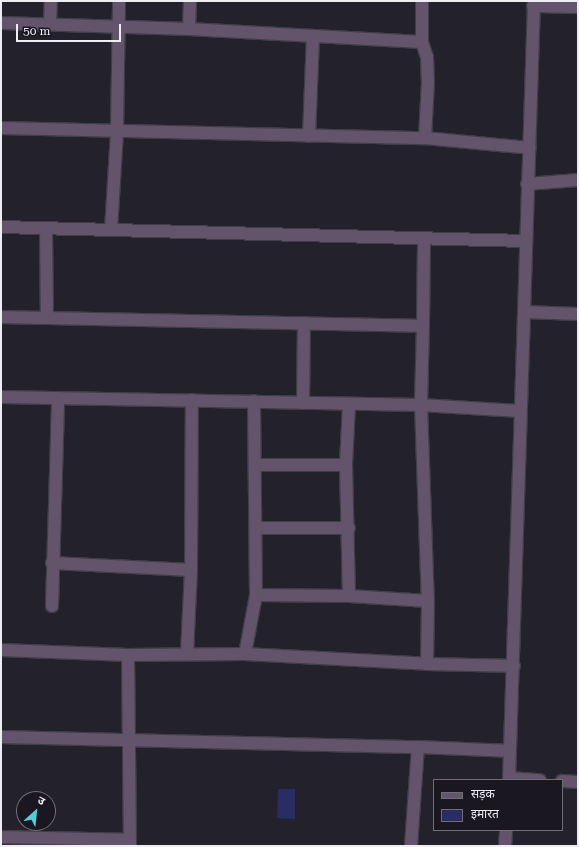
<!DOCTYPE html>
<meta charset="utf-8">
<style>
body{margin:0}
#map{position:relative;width:579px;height:847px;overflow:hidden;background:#23212b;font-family:"Roboto Serif","Noto Sans Devanagari",serif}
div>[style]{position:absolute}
.building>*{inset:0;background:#292d64}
.roads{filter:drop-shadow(1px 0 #403e47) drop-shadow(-1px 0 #403e47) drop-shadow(0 1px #403e47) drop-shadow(0 -1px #403e47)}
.minor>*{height:12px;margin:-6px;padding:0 6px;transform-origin:6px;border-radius:6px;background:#63536b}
span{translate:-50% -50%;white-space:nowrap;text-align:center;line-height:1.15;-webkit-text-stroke:3px #1a1721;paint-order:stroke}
.frame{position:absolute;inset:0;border:2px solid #efedf4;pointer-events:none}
.legend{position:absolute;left:433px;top:779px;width:130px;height:52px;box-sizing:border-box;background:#1a1721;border:1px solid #6f6d75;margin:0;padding:5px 7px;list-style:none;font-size:12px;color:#efedf4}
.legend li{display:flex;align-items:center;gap:8px;height:20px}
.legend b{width:20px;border:1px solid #6f6d75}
.north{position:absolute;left:16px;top:791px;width:40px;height:40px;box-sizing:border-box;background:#1a1721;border:1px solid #6f6d75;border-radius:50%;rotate:27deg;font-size:11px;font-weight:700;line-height:16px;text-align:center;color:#efedf4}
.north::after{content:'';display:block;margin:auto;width:14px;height:18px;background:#52ccd6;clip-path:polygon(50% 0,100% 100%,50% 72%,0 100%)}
.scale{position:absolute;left:16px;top:24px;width:105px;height:18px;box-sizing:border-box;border:2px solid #efedf4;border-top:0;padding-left:5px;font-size:12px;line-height:14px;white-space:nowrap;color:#efedf4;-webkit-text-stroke:3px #1a1721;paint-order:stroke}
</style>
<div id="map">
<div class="building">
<div style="clip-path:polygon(278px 789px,295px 789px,295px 819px,277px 818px)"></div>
</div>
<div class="roads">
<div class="minor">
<div style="left:422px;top:1px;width:41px;rotate:90deg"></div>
<div style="left:422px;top:42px;width:16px;rotate:72deg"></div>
<div style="left:427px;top:57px;width:25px;rotate:88deg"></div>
<div style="left:428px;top:82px;width:56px;rotate:93.1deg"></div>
<div style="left:533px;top:6px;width:45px;rotate:1.3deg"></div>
<div style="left:1px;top:23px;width:188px;rotate:1.8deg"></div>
<div style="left:189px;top:29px;width:233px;rotate:3.2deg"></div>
<div style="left:50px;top:24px;width:23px;rotate:-88deg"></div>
<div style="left:189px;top:29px;width:28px;rotate:-88deg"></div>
<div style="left:1px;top:128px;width:424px;rotate:1.4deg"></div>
<div style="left:425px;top:138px;width:105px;rotate:5.4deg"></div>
<div style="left:309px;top:136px;width:100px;rotate:-87.7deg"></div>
<div style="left:527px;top:184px;width:51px;rotate:-4.5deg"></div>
<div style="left:1px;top:227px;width:524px;rotate:1.53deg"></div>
<div style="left:46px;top:229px;width:89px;rotate:89.4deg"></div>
<div style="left:111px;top:230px;width:99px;rotate:-86.5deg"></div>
<div style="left:117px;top:131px;width:130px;rotate:-89.1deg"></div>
<div style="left:524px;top:312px;width:54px;rotate:2.1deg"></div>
<div style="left:1px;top:317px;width:422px;rotate:1.2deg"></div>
<div style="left:423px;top:326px;width:86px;rotate:-89.3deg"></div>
<div style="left:423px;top:326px;width:79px;rotate:91.5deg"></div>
<div style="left:421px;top:405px;width:196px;rotate:88deg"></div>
<div style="left:428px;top:601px;width:63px;rotate:90.9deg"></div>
<div style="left:1px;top:397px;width:420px;rotate:1.1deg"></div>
<div style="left:421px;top:405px;width:98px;rotate:3.5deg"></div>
<div style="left:303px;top:403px;width:80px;rotate:-89.3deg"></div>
<div style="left:349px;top:405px;width:60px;rotate:92.9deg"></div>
<div style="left:346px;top:465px;width:131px;rotate:88.7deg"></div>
<div style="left:255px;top:465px;width:91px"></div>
<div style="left:256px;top:528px;width:93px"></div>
<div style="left:52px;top:563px;width:139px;rotate:2.9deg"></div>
<div style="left:256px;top:595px;width:93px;rotate:0.6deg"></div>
<div style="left:349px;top:596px;width:79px;rotate:3.6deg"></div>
<div style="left:52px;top:606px;width:208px;rotate:-88.3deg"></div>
<div style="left:1px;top:650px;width:127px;rotate:2.3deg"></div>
<div style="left:128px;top:655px;width:117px;rotate:-0.5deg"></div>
<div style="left:245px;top:654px;width:182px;rotate:3.1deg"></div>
<div style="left:427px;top:664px;width:87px;rotate:1.3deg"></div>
<div style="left:187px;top:654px;width:84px;rotate:-87.3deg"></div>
<div style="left:191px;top:570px;width:170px;rotate:-89.7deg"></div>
<div style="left:245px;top:654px;width:60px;rotate:-79.4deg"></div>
<div style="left:256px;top:595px;width:194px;rotate:-90.6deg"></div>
<div style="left:128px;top:655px;width:191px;rotate:89.4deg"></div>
<div style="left:1px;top:737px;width:417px;rotate:1.4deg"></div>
<div style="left:418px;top:747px;width:91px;rotate:2.5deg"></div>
<div style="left:509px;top:778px;width:31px;rotate:4deg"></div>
<div style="left:509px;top:780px;width:779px;rotate:-88.16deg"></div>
<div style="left:562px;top:781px;width:16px;rotate:4deg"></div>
<div style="left:1px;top:837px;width:129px;rotate:1.3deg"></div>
<div style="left:411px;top:846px;width:99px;rotate:-86deg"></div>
<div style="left:505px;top:846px;width:16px;rotate:-86deg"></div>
</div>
</div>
<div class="frame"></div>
<ul class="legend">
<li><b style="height:5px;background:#63536b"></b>सड़क</li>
<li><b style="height:11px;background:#292d64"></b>इमारत</li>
</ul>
<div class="north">उ</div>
<div class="scale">50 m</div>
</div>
